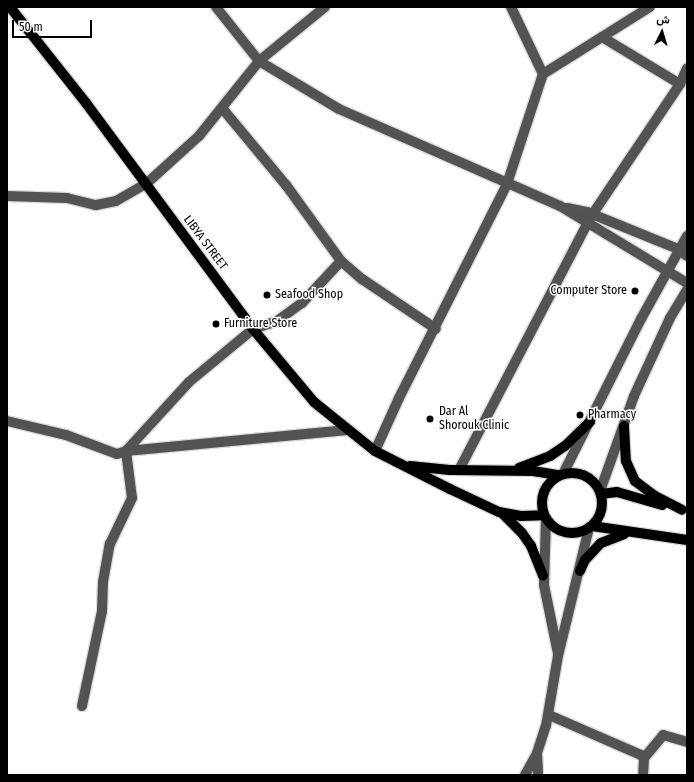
<!DOCTYPE html>
<meta charset="utf-8">
<style>
body{margin:0}
#map{position:relative;width:694px;height:782px;overflow:hidden;background:#fff;font-family:"Fira Sans Condensed",Vazirmatn,sans-serif}
div>[style]{position:absolute}
.roads{filter:drop-shadow(1px 0 #dbdbdb) drop-shadow(-1px 0 #dbdbdb) drop-shadow(0 1px #dbdbdb) drop-shadow(0 -1px #dbdbdb)}
.minor>*{height:10px;margin:-5px;padding:0 5px;transform-origin:5px;border-radius:5px;background:#535353}
.major>*{height:10px;margin:-5px;padding:0 5px;transform-origin:5px;border-radius:5px;background:#000}
.major>.ring{margin:-5px;padding:0;box-sizing:content-box;background:none;border:10px solid #000;border-radius:50%}
.dots>*{width:11px;height:11px;translate:-50% -50%;box-sizing:border-box;border:2px solid #fff;border-radius:50%}
span{translate:-50% -50%;white-space:nowrap;text-align:center;line-height:1.15;-webkit-text-stroke:3px #fff;paint-order:stroke}
.street-label{font-size:12px;color:#000}
.poi-label{font-size:12px;color:#000}
.right{translate:-100% -50%;text-align:right}
.left{translate:0 -50%;text-align:left}
.frame{position:absolute;inset:0;border:8px solid #000;pointer-events:none}
.north{position:absolute;left:642px;top:12px;width:40px;height:40px;-webkit-text-stroke:3px #fff;paint-order:stroke;rotate:5deg;font-size:11px;font-weight:700;line-height:16px;text-align:center;color:#000}
.north::after{content:'';display:block;margin:auto;width:14px;height:18px;background:#000;clip-path:polygon(50% 0,100% 100%,50% 72%,0 100%)}
.scale{position:absolute;left:12px;top:20px;width:80px;height:18px;box-sizing:border-box;border:2px solid #000;border-top:0;padding-left:5px;font-size:12px;line-height:14px;white-space:nowrap;color:#000;-webkit-text-stroke:3px #fff;paint-order:stroke}
</style>
<div id="map">
<div class="roads">
<div class="minor">
<div style="left:216px;top:7px;width:69px;rotate:51.5deg"></div>
<div style="left:259px;top:61px;width:93px;rotate:31deg"></div>
<div style="left:339px;top:109px;width:241px;rotate:23.7deg"></div>
<div style="left:560px;top:206px;width:149px;rotate:31.2deg"></div>
<div style="left:511px;top:7px;width:74px;rotate:64.5deg"></div>
<div style="left:602px;top:37px;width:91px;rotate:31.1deg"></div>
<div style="left:222px;top:108px;width:100px;rotate:50.3deg"></div>
<div style="left:286px;top:185px;width:94px;rotate:54.1deg"></div>
<div style="left:341px;top:261px;width:28px;rotate:41deg"></div>
<div style="left:362px;top:279px;width:89px;rotate:34deg"></div>
<div style="left:7px;top:196px;width:60px;rotate:1.9deg"></div>
<div style="left:67px;top:198px;width:30px;rotate:14deg"></div>
<div style="left:96px;top:205px;width:20px;rotate:-11deg"></div>
<div style="left:116px;top:201px;width:34px;rotate:-30deg"></div>
<div style="left:146px;top:184px;width:72px;rotate:-42.2deg"></div>
<div style="left:199px;top:136px;width:96px;rotate:-51.3deg"></div>
<div style="left:259px;top:61px;width:85px;rotate:-39.3deg"></div>
<div style="left:567px;top:208px;width:20px;rotate:11deg"></div>
<div style="left:587px;top:212px;width:98px;rotate:22.1deg"></div>
<div style="left:678px;top:249px;width:11px;rotate:38deg"></div>
<div style="left:7px;top:421px;width:61px;rotate:13.3deg"></div>
<div style="left:66px;top:435px;width:54px;rotate:20.4deg"></div>
<div style="left:117px;top:454px;width:9px;rotate:-18deg"></div>
<div style="left:126px;top:451px;width:93px;rotate:-47.6deg"></div>
<div style="left:189px;top:382px;width:83px;rotate:-39.6deg"></div>
<div style="left:253px;top:329px;width:25px;rotate:-18deg"></div>
<div style="left:277px;top:321px;width:31px;rotate:-36deg"></div>
<div style="left:302px;top:303px;width:57px;rotate:-47.1deg"></div>
<div style="left:375px;top:451px;width:58px;rotate:-65.6deg"></div>
<div style="left:399px;top:398px;width:240px;rotate:-63.2deg"></div>
<div style="left:507px;top:184px;width:116px;rotate:-71.9deg"></div>
<div style="left:543px;top:74px;width:126px;rotate:-32.1deg"></div>
<div style="left:459px;top:470px;width:288px;rotate:-62.5deg"></div>
<div style="left:592px;top:215px;width:158px;rotate:-56.1deg"></div>
<div style="left:680px;top:84px;width:17px;rotate:-66deg"></div>
<div style="left:563px;top:474px;width:174px;rotate:-63.3deg"></div>
<div style="left:641px;top:319px;width:95px;rotate:-61deg"></div>
<div style="left:600px;top:491px;width:101px;rotate:-70.3deg"></div>
<div style="left:634px;top:396px;width:86px;rotate:-65.2deg"></div>
<div style="left:670px;top:318px;width:33px;rotate:-59deg"></div>
<div style="left:546px;top:518px;width:67px;rotate:91.7deg"></div>
<div style="left:544px;top:585px;width:70px;rotate:78.5deg"></div>
<div style="left:82px;top:706px;width:97px;rotate:-78.1deg"></div>
<div style="left:102px;top:611px;width:29px;rotate:-88deg"></div>
<div style="left:103px;top:582px;width:39px;rotate:-80deg"></div>
<div style="left:110px;top:544px;width:51px;rotate:-64.4deg"></div>
<div style="left:132px;top:498px;width:47px;rotate:-97.3deg"></div>
<div style="left:126px;top:451px;width:223px;rotate:-5.4deg"></div>
<div style="left:549px;top:715px;width:100px;rotate:23.5deg"></div>
<div style="left:641px;top:755px;width:4px;rotate:45deg"></div>
<div style="left:644px;top:758px;width:17px;rotate:93deg"></div>
<div style="left:537px;top:753px;width:22px;rotate:87deg"></div>
<div style="left:644px;top:758px;width:30px;rotate:-50deg"></div>
<div style="left:663px;top:735px;width:25px;rotate:16deg"></div>
<div style="left:525px;top:775px;width:25px;rotate:-61deg"></div>
<div style="left:537px;top:753px;width:28px;rotate:-72deg"></div>
<div style="left:546px;top:726px;width:71px;rotate:-80.3deg"></div>
<div style="left:558px;top:656px;width:132px;rotate:-76.4deg"></div>
</div>
<div class="major">
<div style="left:10px;top:7px;width:122px;rotate:51.6deg"></div>
<div style="left:86px;top:103px;width:281px;rotate:53.5deg"></div>
<div style="left:253px;top:329px;width:95px;rotate:50.1deg"></div>
<div style="left:314px;top:402px;width:78px;rotate:38.8deg"></div>
<div style="left:375px;top:451px;width:84px;rotate:26.9deg"></div>
<div style="left:450px;top:489px;width:54px;rotate:25.1deg"></div>
<div style="left:499px;top:512px;width:22px;rotate:10deg"></div>
<div style="left:521px;top:516px;width:23px;rotate:-2deg"></div>
<div style="left:624px;top:426px;width:35px;rotate:87deg"></div>
<div style="left:626px;top:461px;width:22px;rotate:66deg"></div>
<div style="left:635px;top:481px;width:25px;rotate:37deg"></div>
<div style="left:655px;top:496px;width:30px;rotate:27deg"></div>
<div style="left:410px;top:466px;width:40px;rotate:5.7deg"></div>
<div style="left:450px;top:470px;width:83px;rotate:0.7deg"></div>
<div style="left:533px;top:471px;width:26px;rotate:9deg"></div>
<div style="left:519px;top:468px;width:33px;rotate:-21deg"></div>
<div style="left:550px;top:456px;width:18px;rotate:-34deg"></div>
<div style="left:565px;top:446px;width:35px;rotate:-44deg"></div>
<div class="ring" style="left:542px;top:473px;width:50px;height:50px"></div>
<div style="left:601px;top:494px;width:16px;rotate:-7deg"></div>
<div style="left:617px;top:492px;width:47px;rotate:16.1deg"></div>
<div style="left:503px;top:514px;width:27px;rotate:45deg"></div>
<div style="left:522px;top:533px;width:16px;rotate:55deg"></div>
<div style="left:531px;top:546px;width:32px;rotate:68deg"></div>
<div style="left:592px;top:526px;width:96px;rotate:8.4deg"></div>
<div style="left:580px;top:571px;width:12px;rotate:-66deg"></div>
<div style="left:585px;top:560px;width:23px;rotate:-47deg"></div>
<div style="left:601px;top:543px;width:25px;rotate:-21deg"></div>
</div>
</div>
<div class="dots">
<div style="left:635px;top:291px;background:#000"></div>
<div style="left:267px;top:295px;background:#000"></div>
<div style="left:216px;top:324px;background:#000"></div>
<div style="left:580px;top:415px;background:#000"></div>
<div style="left:430px;top:419px;background:#000"></div>
</div>
<div class="street-label">
<span style="left:205px;top:243px;rotate:53deg">LIBYA STREET</span>
</div>
<div class="poi-label">
<span class="right" style="left:627px;top:291px">Computer Store</span>
<span class="left" style="left:275px;top:295px">Seafood Shop</span>
<span class="left" style="left:224px;top:324px">Furniture Store</span>
<span class="left" style="left:439px;top:419px">Dar Al<br>Shorouk Clinic</span>
<span class="left" style="left:588px;top:415px">Pharmacy</span>
</div>
<div class="frame"></div>
<div class="north">ش</div>
<div class="scale">50 m</div>
</div>
